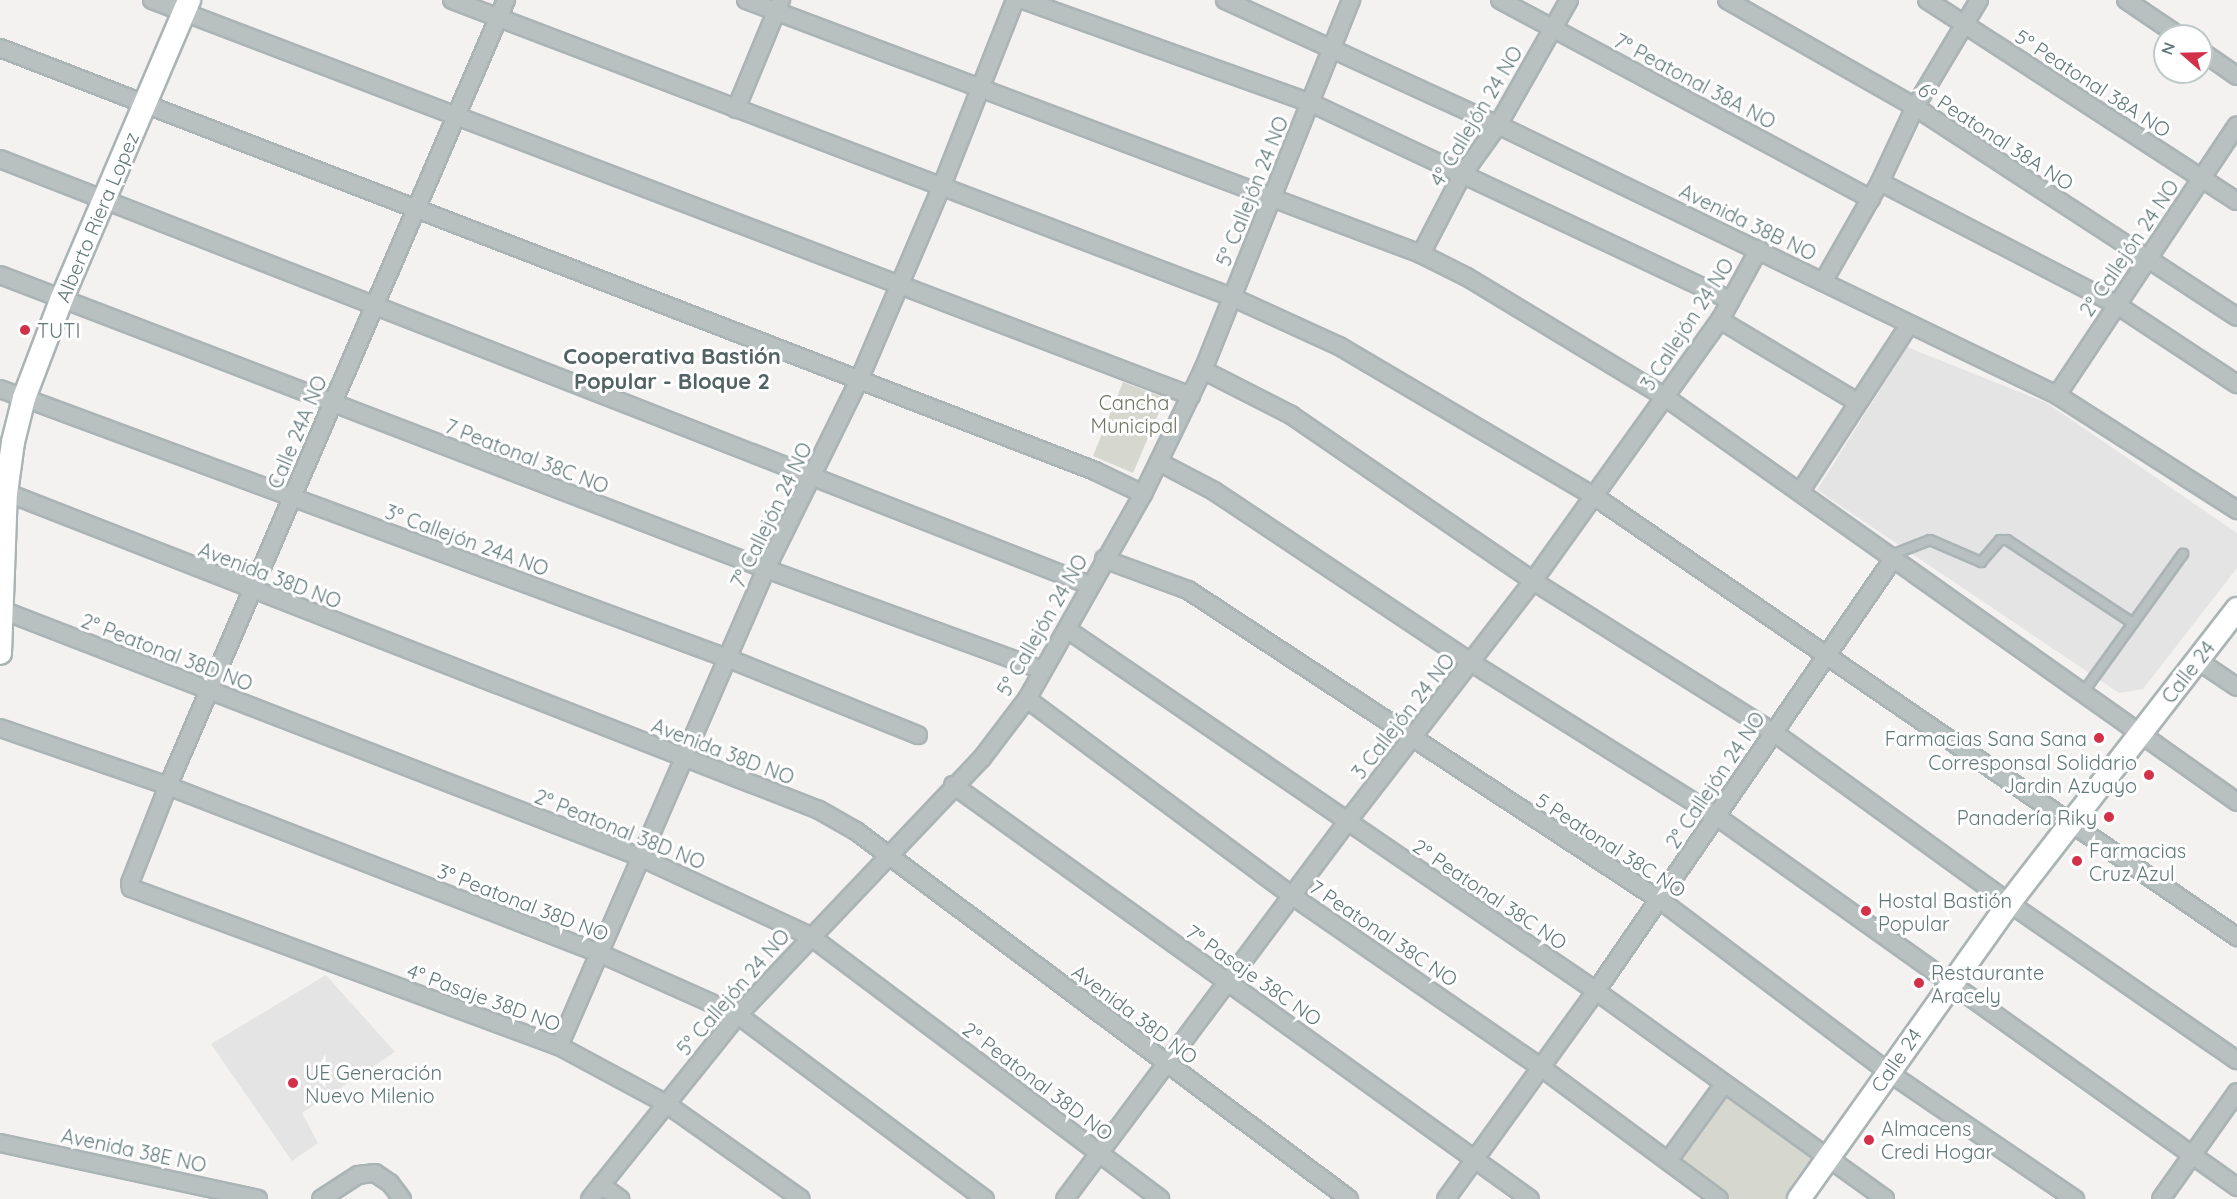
<!DOCTYPE html>
<meta charset="utf-8">
<style>
body{margin:0}
#map{position:relative;width:2237px;height:1199px;overflow:hidden;background:#f4f2f0;font-family:Quicksand,sans-serif}
div>[style]{position:absolute}
.built>*{inset:0;background:#e4e4e4}
.green>*{inset:0;background:#d6d8d0}
.roads{filter:drop-shadow(2px 0 #abb4b5) drop-shadow(-2px 0 #abb4b5) drop-shadow(0 2px #abb4b5) drop-shadow(0 -2px #abb4b5)}
.lane>*{height:8px;margin:-4px;padding:0 4px;transform-origin:4px;border-radius:4px;background:#b8c0c0}
.street>*{height:16px;margin:-8px;padding:0 8px;transform-origin:8px;border-radius:8px;background:#b8c0c0}
.secondary>*{height:22px;margin:-11px;padding:0 11px;transform-origin:11px;border-radius:11px;background:#fff}
.dots>*{width:16px;height:16px;translate:-50% -50%;box-sizing:border-box;border:3px solid #fff;border-radius:50%}
span{translate:-50% -50%;white-space:nowrap;text-align:center;line-height:1.15;-webkit-text-stroke:6px #fff;paint-order:stroke}
.street-label{font-size:20px;color:#617879}
.poi-label{font-size:20px;color:#617879}
.left{translate:0 -50%;text-align:left}
.right{translate:-100% -50%;text-align:right}
.park-label{font-size:20px;color:#6e7663}
.quarter-label{font-size:22px;color:#526364;font-weight:700}
.north{position:absolute;left:2153px;top:24px;width:60px;height:60px;box-sizing:border-box;background:#fff;border:2px solid #c0c9c9;border-radius:50%;rotate:290deg;font-size:16px;font-weight:700;line-height:24px;text-align:center;color:#617879}
.north::after{content:'';display:block;margin:auto;width:21px;height:27px;background:#d23149;clip-path:polygon(50% 0,100% 100%,50% 72%,0 100%)}
</style>
<div id="map">
<div class="built">
<div style="clip-path:polygon(1907px 347px,2047px 403px,2237px 533px,2237px 568px,2143px 689px,2119px 693px,1817px 490px)"></div>
<div style="clip-path:polygon(326px 975px,395px 1052px,302px 1113px,318px 1143px,292px 1161px,211px 1044px)"></div>
</div>
<div class="green">
<div style="clip-path:polygon(1123px 382px,1165px 398px,1133px 473px,1093px 456px)"></div>
<div style="clip-path:polygon(1726px 1096px,1817px 1160px,1791px 1199px,1730px 1199px,1676px 1162px)"></div>
</div>
<div class="roads">
<div class="lane">
<div style="left:1889px;top:556px;width:44px;rotate:-21.3deg"></div>
<div style="left:1930px;top:540px;width:56px;rotate:23.3deg"></div>
<div style="left:1981px;top:562px;width:29px;rotate:-49deg"></div>
<div style="left:2000px;top:540px;width:7px"></div>
<div style="left:2007px;top:540px;width:151px;rotate:33.4deg"></div>
<div style="left:2082px;top:694px;width:173px;rotate:-54.2deg"></div>
</div>
<div class="street">
<div style="left:152px;top:0;width:1112px;rotate:20.86deg"></div>
<div style="left:452px;top:0;width:835px;rotate:20.85deg"></div>
<div style="left:1232px;top:297px;width:118px;rotate:24.6deg"></div>
<div style="left:1339px;top:346px;width:296px;rotate:30.5deg"></div>
<div style="left:1594px;top:496px;width:780px;rotate:34.44deg"></div>
<div style="left:506px;top:0;width:856px;rotate:113.27deg"></div>
<div style="left:168px;top:786px;width:104px;rotate:111.4deg"></div>
<div style="left:130px;top:883px;width:5px;rotate:79deg"></div>
<div style="left:131px;top:888px;width:456px;rotate:20.3deg"></div>
<div style="left:559px;top:1046px;width:120px;rotate:28.3deg"></div>
<div style="left:665px;top:1103px;width:166px;rotate:35.2deg"></div>
<div style="left:746px;top:0;width:721px;rotate:20.62deg"></div>
<div style="left:1421px;top:254px;width:51px;rotate:26.6deg"></div>
<div style="left:1467px;top:277px;width:232px;rotate:31.2deg"></div>
<div style="left:1665px;top:397px;width:701px;rotate:35.3deg"></div>
<div style="left:1023px;top:0;width:306px;rotate:19.7deg"></div>
<div style="left:1311px;top:103px;width:464px;rotate:25.2deg"></div>
<div style="left:1225px;top:0;width:300px;rotate:24.6deg"></div>
<div style="left:1498px;top:125px;width:621px;rotate:25.78deg"></div>
<div style="left:2057px;top:395px;width:214px;rotate:32.6deg"></div>
<div style="left:1500px;top:0;width:421px;rotate:28.2deg"></div>
<div style="left:1727px;top:0;width:216px;rotate:29.6deg"></div>
<div style="left:1915px;top:107px;width:384px;rotate:33.1deg"></div>
<div style="left:1927px;top:0;width:369px;rotate:33deg"></div>
<div style="left:2126px;top:0;width:64px;rotate:34.2deg"></div>
<div style="left:0;top:48px;width:1174px;rotate:21.12deg"></div>
<div style="left:1095px;top:471px;width:53px;rotate:25.6deg"></div>
<div style="left:2201px;top:51px;width:44px;rotate:34.8deg"></div>
<div style="left:736px;top:109px;width:118px;rotate:-67.6deg"></div>
<div style="left:0;top:159px;width:1169px;rotate:21.36deg"></div>
<div style="left:1880px;top:182px;width:267px;rotate:27.4deg"></div>
<div style="left:2117px;top:305px;width:144px;rotate:33.4deg"></div>
<div style="left:1421px;top:254px;width:89px;rotate:-62.6deg"></div>
<div style="left:1462px;top:175px;width:62px;rotate:-54.2deg"></div>
<div style="left:1498px;top:125px;width:144px;rotate:-60.4deg"></div>
<div style="left:0;top:275px;width:820px;rotate:21deg"></div>
<div style="left:766px;top:569px;width:294px;rotate:20.1deg"></div>
<div style="left:1823px;top:282px;width:115px;rotate:-60.3deg"></div>
<div style="left:1880px;top:182px;width:83px;rotate:-65deg"></div>
<div style="left:1915px;top:107px;width:125px;rotate:-59.1deg"></div>
<div style="left:1720px;top:320px;width:160px;rotate:30.9deg"></div>
<div style="left:1203px;top:370px;width:99px;rotate:27.1deg"></div>
<div style="left:1291px;top:415px;width:293px;rotate:34.4deg"></div>
<div style="left:1533px;top:581px;width:284px;rotate:32.2deg"></div>
<div style="left:1773px;top:732px;width:291px;rotate:35.9deg"></div>
<div style="left:2009px;top:903px;width:277px;rotate:34.6deg"></div>
<div style="left:0;top:389px;width:775px;rotate:20.31deg"></div>
<div style="left:727px;top:658px;width:206px;rotate:22deg"></div>
<div style="left:2057px;top:395px;width:324px;rotate:-56.3deg"></div>
<div style="left:1159px;top:462px;width:62px;rotate:27.8deg"></div>
<div style="left:1214px;top:491px;width:310px;rotate:33.7deg"></div>
<div style="left:1472px;top:663px;width:288px;rotate:32.1deg"></div>
<div style="left:1716px;top:816px;width:640px;rotate:35.45deg"></div>
<div style="left:0;top:490px;width:879px;rotate:21.34deg"></div>
<div style="left:819px;top:810px;width:43px;rotate:29.6deg"></div>
<div style="left:856px;top:831px;width:615px;rotate:36.74deg"></div>
<div style="left:1800px;top:492px;width:199px;rotate:-56.9deg"></div>
<div style="left:1104px;top:559px;width:90px;rotate:20.3deg"></div>
<div style="left:1188px;top:590px;width:565px;rotate:33.3deg"></div>
<div style="left:1660px;top:900px;width:286px;rotate:37deg"></div>
<div style="left:1888px;top:1072px;width:226px;rotate:34.2deg"></div>
<div style="left:2px;top:610px;width:684px;rotate:21.16deg"></div>
<div style="left:640px;top:857px;width:187px;rotate:24.9deg"></div>
<div style="left:810px;top:936px;width:438px;rotate:36.9deg"></div>
<div style="left:1068px;top:630px;width:640px;rotate:34.36deg"></div>
<div style="left:1596px;top:991px;width:356px;rotate:35.7deg"></div>
<div style="left:2197px;top:660px;width:48px;rotate:34deg"></div>
<div style="left:1027px;top:699px;width:329px;rotate:36.6deg"></div>
<div style="left:1291px;top:895px;width:305px;rotate:34.6deg"></div>
<div style="left:1542px;top:1068px;width:220px;rotate:36.5deg"></div>
<div style="left:0;top:728px;width:178px;rotate:19deg"></div>
<div style="left:168px;top:786px;width:462px;rotate:21.2deg"></div>
<div style="left:599px;top:953px;width:152px;rotate:24deg"></div>
<div style="left:738px;top:1015px;width:308px;rotate:36.7deg"></div>
<div style="left:953px;top:785px;width:710px;rotate:35.66deg"></div>
<div style="left:559px;top:1046px;width:520px;rotate:-66.54deg"></div>
<div style="left:766px;top:569px;width:211px;rotate:-63.8deg"></div>
<div style="left:859px;top:380px;width:209px;rotate:-66.9deg"></div>
<div style="left:941px;top:188px;width:202px;rotate:-68.5deg"></div>
<div style="left:0;top:1143px;width:264px;rotate:12.2deg"></div>
<div style="left:1668px;top:1161px;width:95px;rotate:-54deg"></div>
<div style="left:601px;top:1185px;width:24px;rotate:36deg"></div>
<div style="left:321px;top:1199px;width:44px;rotate:-33deg"></div>
<div style="left:358px;top:1175px;width:17px;rotate:-7deg"></div>
<div style="left:375px;top:1173px;width:18px;rotate:34deg"></div>
<div style="left:390px;top:1183px;width:20px;rotate:53deg"></div>
<div style="left:590px;top:1199px;width:236px;rotate:-51.2deg"></div>
<div style="left:738px;top:1015px;width:354px;rotate:-46.5deg"></div>
<div style="left:982px;top:758px;width:74px;rotate:-52.7deg"></div>
<div style="left:1027px;top:699px;width:236px;rotate:-60.5deg"></div>
<div style="left:1143px;top:494px;width:138px;rotate:-64.2deg"></div>
<div style="left:1203px;top:370px;width:399px;rotate:-68.2deg"></div>
<div style="left:1065px;top:1199px;width:469px;rotate:-53.2deg"></div>
<div style="left:1346px;top:823px;width:306px;rotate:-52.3deg"></div>
<div style="left:1533px;top:581px;width:321px;rotate:-54.4deg"></div>
<div style="left:1720px;top:320px;width:81px;rotate:-61.2deg"></div>
<div style="left:1446px;top:1199px;width:256px;rotate:-54.2deg"></div>
<div style="left:1596px;top:991px;width:524px;rotate:-55.49deg"></div>
<div style="left:2161px;top:1199px;width:131px;rotate:-54.6deg"></div>
</div>
<div class="secondary">
<div style="left:0;top:653px;width:160px;rotate:-87.9deg"></div>
<div style="left:6px;top:493px;width:51px;rotate:-82.2deg"></div>
<div style="left:13px;top:442px;width:45px;rotate:-76deg"></div>
<div style="left:24px;top:398px;width:107px;rotate:-69.2deg"></div>
<div style="left:62px;top:298px;width:324px;rotate:-66.9deg"></div>
<div style="left:1799px;top:1199px;width:363px;rotate:-54.6deg"></div>
<div style="left:2009px;top:903px;width:372px;rotate:-52.2deg"></div>
</div>
</div>
<div class="dots">
<div style="left:25px;top:330px;background:#d23149"></div>
<div style="left:2099px;top:738px;background:#d23149"></div>
<div style="left:2149px;top:775px;background:#d23149"></div>
<div style="left:2109px;top:817px;background:#d23149"></div>
<div style="left:2077px;top:861px;background:#d23149"></div>
<div style="left:1866px;top:911px;background:#d23149"></div>
<div style="left:1919px;top:983px;background:#d23149"></div>
<div style="left:293px;top:1083px;background:#d23149"></div>
<div style="left:1869px;top:1140px;background:#d23149"></div>
</div>
<div class="street-label">
<span style="left:1695px;top:81px;rotate:28deg">7° Peatonal 38A NO</span>
<span style="left:2093px;top:83px;rotate:33deg">5° Peatonal 38A NO</span>
<span style="left:1476px;top:116px;rotate:-59deg">4° Callejón 24 NO</span>
<span style="left:1996px;top:136px;rotate:33deg">6º Peatonal 38A NO</span>
<span style="left:1252px;top:191px;rotate:-68deg">5° Callejón 24 NO</span>
<span style="left:97px;top:217px;rotate:-67deg">Alberto Riera Lopez</span>
<span style="left:1748px;top:222px;rotate:26deg">Avenida 38B NO</span>
<span style="left:2129px;top:248px;rotate:-56deg">2° Callejón 24 NO</span>
<span style="left:1687px;top:324px;rotate:-57deg">3 Callejón 24 NO</span>
<span style="left:297px;top:432px;rotate:-67deg">Calle 24A NO</span>
<span style="left:527px;top:456px;rotate:21deg">7 Peatonal 38C NO</span>
<span style="left:771px;top:515px;rotate:-64deg">7° Callejón 24 NO</span>
<span style="left:467px;top:540px;rotate:20deg">3° Callejón 24A NO</span>
<span style="left:270px;top:575px;rotate:21deg">Avenida 38D NO</span>
<span style="left:1042px;top:625px;rotate:-60deg">5° Callejón 24 NO</span>
<span style="left:167px;top:652px;rotate:21deg">2° Peatonal 38D NO</span>
<span style="left:2188px;top:672px;rotate:-52deg">Calle 24</span>
<span style="left:1403px;top:716px;rotate:-52deg">3 Callejón 24 NO</span>
<span style="left:723px;top:751px;rotate:21deg">Avenida 38D NO</span>
<span style="left:1715px;top:780px;rotate:-56deg">2° Callejón 24 NO</span>
<span style="left:620px;top:829px;rotate:22deg">2° Peatonal 38D NO</span>
<span style="left:1611px;top:845px;rotate:33deg">5 Peatonal 38C NO</span>
<span style="left:1490px;top:894px;rotate:34deg">2° Peatonal 38C NO</span>
<span style="left:523px;top:902px;rotate:21deg">3° Peatonal 38D NO</span>
<span style="left:1384px;top:933px;rotate:34deg">7 Peatonal 38C NO</span>
<span style="left:1254px;top:975px;rotate:35deg">7° Pasaje 38C NO</span>
<span style="left:733px;top:992px;rotate:-49deg">5° Callejón 24 NO</span>
<span style="left:484px;top:997px;rotate:20deg">4° Pasaje 38D NO</span>
<span style="left:1135px;top:1014px;rotate:37deg">Avenida 38D NO</span>
<span style="left:1896px;top:1060px;rotate:-55deg">Calle 24</span>
<span style="left:1038px;top:1081px;rotate:37deg">2° Peatonal 38D NO</span>
<span style="left:134px;top:1150px;rotate:12deg">Avenida 38E NO</span>
</div>
<div class="poi-label">
<span class="left" style="left:37px;top:330px">TUTI</span>
<span class="right" style="left:2087px;top:738px">Farmacias Sana Sana</span>
<span class="right" style="left:2137px;top:774px">Corresponsal Solidario<br>Jardin Azuayo</span>
<span class="right" style="left:2097px;top:817px">Panadería Riky</span>
<span class="left" style="left:2089px;top:862px">Farmacias<br>Cruz Azul</span>
<span class="left" style="left:1878px;top:912px">Hostal Bastión<br>Popular</span>
<span class="left" style="left:1931px;top:984px">Restaurante<br>Aracely</span>
<span class="left" style="left:305px;top:1084px">UE Generación<br>Nuevo Milenio</span>
<span class="left" style="left:1881px;top:1140px">Almacens<br>Credi Hogar</span>
</div>
<div class="park-label">
<span style="left:1134px;top:414px">Cancha<br>Municipal</span>
</div>
<div class="quarter-label">
<span style="left:672px;top:369px">Cooperativa Bastión<br>Popular - Bloque 2</span>
</div>
<div class="north">N</div>
</div>
